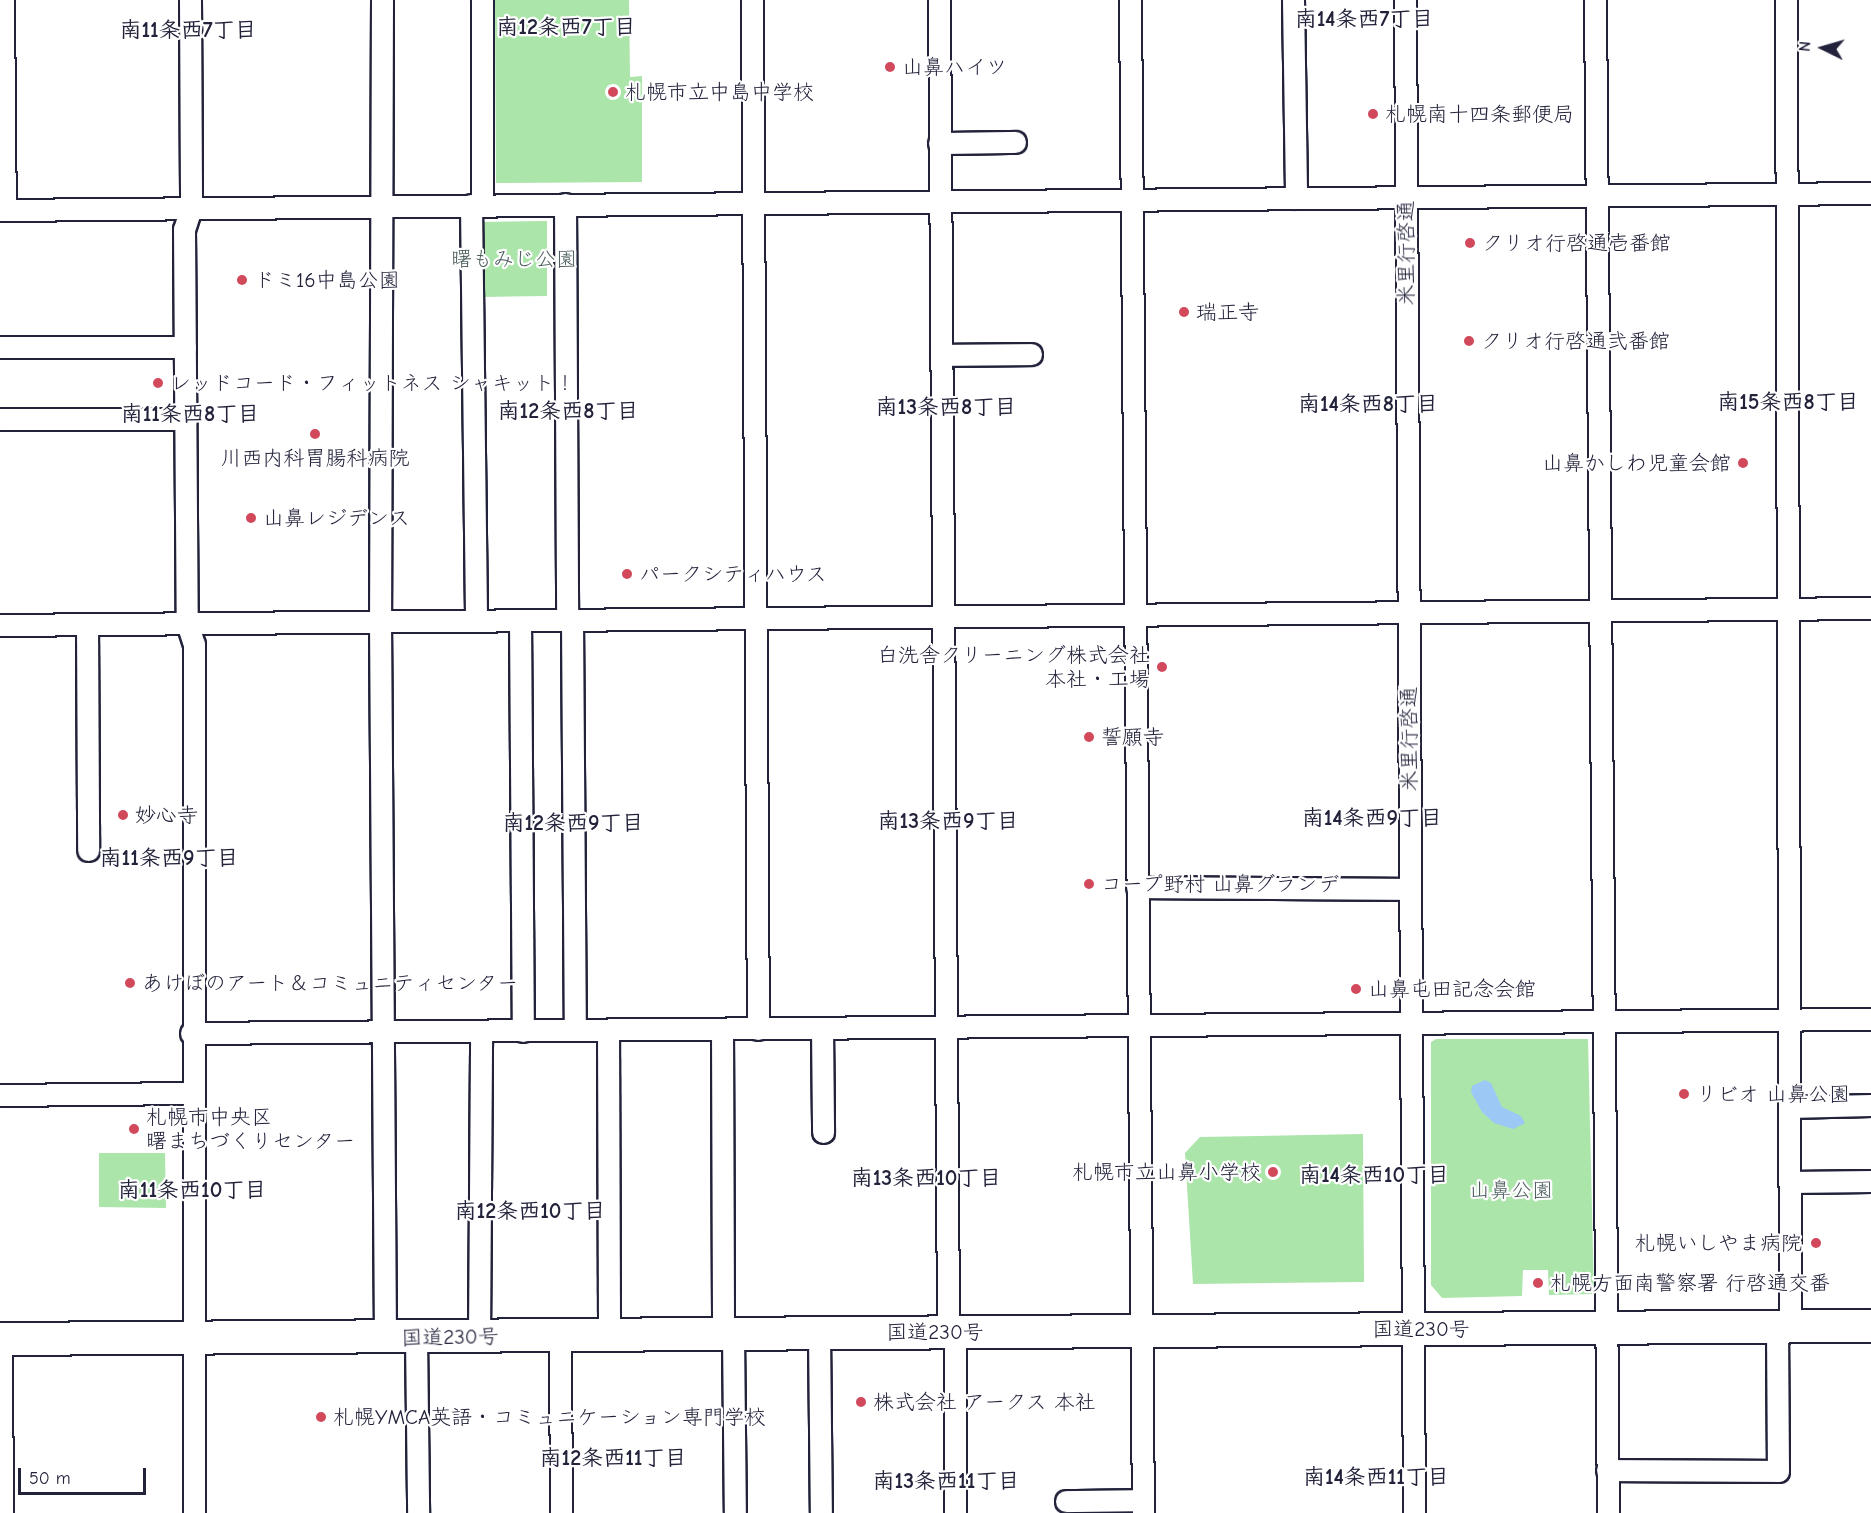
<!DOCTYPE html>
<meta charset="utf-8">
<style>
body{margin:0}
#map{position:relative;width:1871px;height:1513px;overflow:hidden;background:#fff;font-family:"Comic Neue","Klee One",sans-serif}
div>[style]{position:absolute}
.green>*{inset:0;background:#abe5aa}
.water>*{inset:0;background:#9cc8f6}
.roads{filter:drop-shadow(2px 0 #22223b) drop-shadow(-2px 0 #22223b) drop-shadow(0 2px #22223b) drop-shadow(0 -2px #22223b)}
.minor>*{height:21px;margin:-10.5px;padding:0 10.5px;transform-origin:10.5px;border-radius:10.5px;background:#fff}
.highway>*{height:32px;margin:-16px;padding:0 16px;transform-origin:16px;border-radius:16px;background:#fff}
.dots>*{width:16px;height:16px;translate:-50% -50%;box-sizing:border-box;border:3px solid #fff;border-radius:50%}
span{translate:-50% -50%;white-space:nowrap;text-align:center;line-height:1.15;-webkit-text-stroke:4.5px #fff;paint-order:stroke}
.poi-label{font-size:21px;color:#22223b}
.left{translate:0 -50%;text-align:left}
.right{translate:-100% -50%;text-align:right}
.street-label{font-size:21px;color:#22223b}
.park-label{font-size:21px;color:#4b5c5c}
.neighbourhood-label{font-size:22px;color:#22223b;font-weight:700}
.north{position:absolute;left:1793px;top:18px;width:60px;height:60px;-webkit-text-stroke:4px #fff;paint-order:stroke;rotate:275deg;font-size:16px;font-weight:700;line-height:24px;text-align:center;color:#22223b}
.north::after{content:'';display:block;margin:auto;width:21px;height:27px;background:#22223b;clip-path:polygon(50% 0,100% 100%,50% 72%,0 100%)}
.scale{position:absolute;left:18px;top:1468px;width:128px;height:27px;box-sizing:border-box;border:3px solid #22223b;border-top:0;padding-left:8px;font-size:18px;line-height:21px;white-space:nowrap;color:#22223b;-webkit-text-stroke:4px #fff;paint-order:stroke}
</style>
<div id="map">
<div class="green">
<div style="clip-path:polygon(495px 0,629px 0,630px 77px,642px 76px,642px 182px,496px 183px)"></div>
<div style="clip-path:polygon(547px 221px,547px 296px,481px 297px,480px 222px)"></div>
<div style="clip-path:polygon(1436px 1039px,1588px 1039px,1594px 1294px,1549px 1295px,1548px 1270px,1523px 1270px,1522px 1296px,1442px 1298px,1431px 1285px,1431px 1042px)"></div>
<div style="clip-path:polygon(1363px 1134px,1364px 1282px,1193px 1284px,1185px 1153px,1200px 1137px)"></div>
<div style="clip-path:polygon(99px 1153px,165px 1153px,166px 1208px,99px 1207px)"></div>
</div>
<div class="water">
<div style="clip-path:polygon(1485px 1080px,1491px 1083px,1502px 1107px,1521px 1116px,1525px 1123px,1513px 1129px,1494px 1123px,1482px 1112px,1471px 1092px,1472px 1086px)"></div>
</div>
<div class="roads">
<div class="minor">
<div style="left:3px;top:0;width:210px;rotate:89.5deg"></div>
<div style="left:190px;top:0;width:208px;rotate:89.7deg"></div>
<div style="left:191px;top:208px;width:22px;rotate:108deg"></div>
<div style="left:184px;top:229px;width:394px;rotate:89.6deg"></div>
<div style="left:187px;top:623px;width:22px;rotate:72deg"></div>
<div style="left:194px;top:644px;width:869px;rotate:90deg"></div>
<div style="left:382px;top:0;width:621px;rotate:90.18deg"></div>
<div style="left:380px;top:621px;width:717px;rotate:89.6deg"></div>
<div style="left:482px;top:0;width:205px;rotate:90deg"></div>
<div style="left:752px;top:0;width:1029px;rotate:89.67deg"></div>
<div style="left:939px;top:0;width:1332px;rotate:89.61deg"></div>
<div style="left:1130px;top:0;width:1513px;rotate:89.51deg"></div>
<div style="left:1293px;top:0;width:198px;rotate:89.1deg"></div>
<div style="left:1405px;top:0;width:1513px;rotate:89.66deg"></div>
<div style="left:1595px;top:0;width:1513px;rotate:89.51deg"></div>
<div style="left:1786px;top:0;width:1327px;rotate:89.83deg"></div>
<div style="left:939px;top:143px;width:76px;rotate:-0.8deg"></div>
<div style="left:565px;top:204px;width:416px;rotate:89.7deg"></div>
<div style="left:471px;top:205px;width:416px;rotate:89.3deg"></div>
<div style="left:0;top:210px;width:1871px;rotate:-0.52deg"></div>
<div style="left:0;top:347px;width:185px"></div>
<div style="left:941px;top:355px;width:90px;rotate:-0.6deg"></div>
<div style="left:0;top:419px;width:186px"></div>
<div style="left:520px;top:620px;width:411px;rotate:89.6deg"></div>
<div style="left:572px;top:620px;width:410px;rotate:89.6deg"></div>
<div style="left:87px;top:624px;width:226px;rotate:89.7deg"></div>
<div style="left:0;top:625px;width:1871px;rotate:-0.52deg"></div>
<div style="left:1137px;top:887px;width:271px;rotate:0.4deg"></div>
<div style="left:822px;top:1028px;width:104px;rotate:89.4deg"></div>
<div style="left:722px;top:1029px;width:305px;rotate:89.8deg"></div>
<div style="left:608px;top:1030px;width:305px;rotate:89.8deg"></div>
<div style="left:191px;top:1033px;width:1680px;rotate:-0.48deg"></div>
<div style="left:0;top:1095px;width:191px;rotate:-0.6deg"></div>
<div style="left:1789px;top:1107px;width:82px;rotate:-1.4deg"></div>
<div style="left:1790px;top:1182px;width:81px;rotate:-0.7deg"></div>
<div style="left:955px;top:1332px;width:181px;rotate:90deg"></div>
<div style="left:819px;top:1333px;width:180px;rotate:89.4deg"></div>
<div style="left:733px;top:1334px;width:179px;rotate:89.4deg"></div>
<div style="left:560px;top:1336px;width:177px;rotate:89.7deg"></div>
<div style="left:416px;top:1337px;width:176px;rotate:89.3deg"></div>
<div style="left:479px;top:1337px;width:306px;rotate:-89.6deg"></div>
<div style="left:1px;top:1339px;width:174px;rotate:89.7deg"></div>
<div style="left:1607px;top:1470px;width:171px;rotate:0.3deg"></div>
<div style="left:1778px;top:1471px;width:144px;rotate:-90.4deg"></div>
<div style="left:1066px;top:1501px;width:77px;rotate:-0.7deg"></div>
</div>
<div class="highway">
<div style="left:0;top:1339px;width:1871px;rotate:-0.4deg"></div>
</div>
</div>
<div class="dots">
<div style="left:890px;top:67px;background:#d1495b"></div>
<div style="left:613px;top:92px;background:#d1495b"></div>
<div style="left:1373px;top:114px;background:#d1495b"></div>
<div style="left:1470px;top:243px;background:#d1495b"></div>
<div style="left:242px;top:280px;background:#d1495b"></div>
<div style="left:1184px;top:312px;background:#d1495b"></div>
<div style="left:1469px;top:341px;background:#d1495b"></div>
<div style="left:158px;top:383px;background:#d1495b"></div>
<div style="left:315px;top:434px;background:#d1495b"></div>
<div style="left:1743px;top:463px;background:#d1495b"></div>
<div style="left:251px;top:518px;background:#d1495b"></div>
<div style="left:627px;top:574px;background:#d1495b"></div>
<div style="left:1162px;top:667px;background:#d1495b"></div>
<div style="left:1089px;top:737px;background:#d1495b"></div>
<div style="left:123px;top:815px;background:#d1495b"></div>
<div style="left:1089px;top:884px;background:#d1495b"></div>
<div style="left:130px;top:983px;background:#d1495b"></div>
<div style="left:1356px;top:989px;background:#d1495b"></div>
<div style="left:1684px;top:1094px;background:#d1495b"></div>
<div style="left:134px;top:1129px;background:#d1495b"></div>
<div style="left:1273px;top:1172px;background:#d1495b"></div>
<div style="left:1816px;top:1243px;background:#d1495b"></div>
<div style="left:1538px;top:1283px;background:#d1495b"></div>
<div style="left:861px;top:1402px;background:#d1495b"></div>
<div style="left:321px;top:1417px;background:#d1495b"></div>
</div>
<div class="poi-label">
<span class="left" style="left:902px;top:67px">山鼻ハイツ</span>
<span class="left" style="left:625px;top:92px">札幌市立中島中学校</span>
<span class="left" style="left:1385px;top:114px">札幌南十四条郵便局</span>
<span class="left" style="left:1482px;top:243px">クリオ行啓通壱番館</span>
<span class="left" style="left:254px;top:280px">ドミ16中島公園</span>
<span class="left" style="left:1196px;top:312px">瑞正寺</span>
<span class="left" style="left:1481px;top:341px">クリオ行啓通弐番館</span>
<span class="left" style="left:170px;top:383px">レッドコード・フィットネス シャキット！</span>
<span style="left:315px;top:458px">川西内科胃腸科病院</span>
<span class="right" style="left:1731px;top:463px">山鼻かしわ児童会館</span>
<span class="left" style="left:263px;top:518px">山鼻レジデンス</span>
<span class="left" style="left:639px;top:574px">パークシティハウス</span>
<span class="right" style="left:1150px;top:667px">白洗舎クリーニング株式会社<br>本社・工場</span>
<span class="left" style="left:1101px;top:737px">誓願寺</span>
<span class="left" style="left:135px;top:815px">妙心寺</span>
<span class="left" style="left:1101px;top:884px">コープ野村 山鼻グランデ</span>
<span class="left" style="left:142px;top:983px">あけぼのアート＆コミュニティセンター</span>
<span class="left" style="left:1368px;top:989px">山鼻屯田記念会館</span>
<span class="left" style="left:1696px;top:1094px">リビオ 山鼻公園</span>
<span class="left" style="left:146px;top:1129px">札幌市中央区<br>曙まちづくりセンター</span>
<span class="right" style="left:1261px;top:1172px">札幌市立山鼻小学校</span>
<span class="right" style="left:1802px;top:1243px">札幌いしやま病院</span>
<span class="left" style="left:1550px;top:1283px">札幌方面南警察署 行啓通交番</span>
<span class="left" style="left:873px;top:1402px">株式会社 アークス 本社</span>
<span class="left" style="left:333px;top:1417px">札幌YMCA英語・コミュニケーション専門学校</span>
</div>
<div class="street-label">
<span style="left:1406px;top:253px;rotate:-90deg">米里行啓通</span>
<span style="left:1409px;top:739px;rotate:-90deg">米里行啓通</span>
<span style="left:1421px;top:1329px">国道230号</span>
<span style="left:935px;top:1332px">国道230号</span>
<span style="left:450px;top:1337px;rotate:-1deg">国道230号</span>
</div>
<div class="park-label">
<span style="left:514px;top:259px">曙もみじ公園</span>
<span style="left:1511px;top:1190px">山鼻公園</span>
</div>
<div class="neighbourhood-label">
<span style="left:1364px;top:20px">南14条西7丁目</span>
<span style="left:566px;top:28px">南12条西7丁目</span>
<span style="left:188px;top:31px">南11条西7丁目</span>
<span style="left:1788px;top:403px">南15条西8丁目</span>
<span style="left:1368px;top:405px">南14条西8丁目</span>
<span style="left:946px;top:408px">南13条西8丁目</span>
<span style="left:568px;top:412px">南12条西8丁目</span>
<span style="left:190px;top:415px">南11条西8丁目</span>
<span style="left:1372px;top:819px">南14条西9丁目</span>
<span style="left:948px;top:822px">南13条西9丁目</span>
<span style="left:573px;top:824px">南12条西9丁目</span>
<span style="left:169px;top:859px">南11条西9丁目</span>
<span style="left:1374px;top:1176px">南14条西10丁目</span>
<span style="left:926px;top:1179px">南13条西10丁目</span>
<span style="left:192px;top:1191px">南11条西10丁目</span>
<span style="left:530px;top:1212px">南12条西10丁目</span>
<span style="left:613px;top:1459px">南12条西11丁目</span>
<span style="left:1376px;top:1478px">南14条西11丁目</span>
<span style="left:946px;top:1482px">南13条西11丁目</span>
</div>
<div class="north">N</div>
<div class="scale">50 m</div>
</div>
